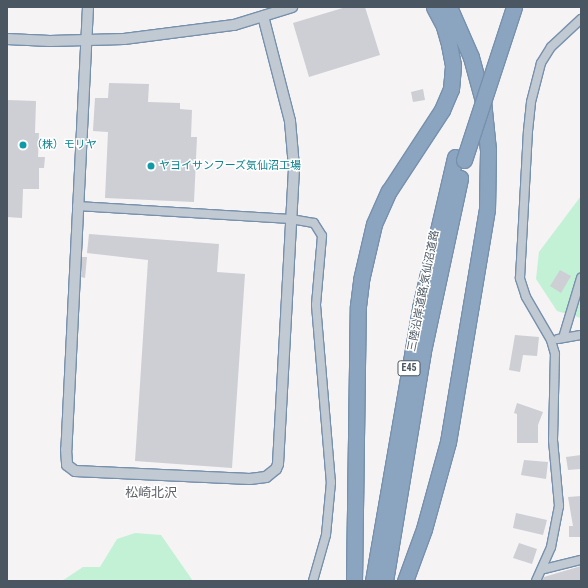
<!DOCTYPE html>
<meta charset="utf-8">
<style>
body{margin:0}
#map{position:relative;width:588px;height:588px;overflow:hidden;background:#f5f3f3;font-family:"Roboto Condensed","Noto Sans JP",sans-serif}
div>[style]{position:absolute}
.green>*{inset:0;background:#c3f1d5}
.building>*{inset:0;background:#cdcfd5}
.roads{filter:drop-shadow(1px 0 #7690ad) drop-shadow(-1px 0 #7690ad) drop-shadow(0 1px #7690ad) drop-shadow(0 -1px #7690ad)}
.minor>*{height:8px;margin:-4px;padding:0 4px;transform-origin:4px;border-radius:4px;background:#c1cad2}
.tertiary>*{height:10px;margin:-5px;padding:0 5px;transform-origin:5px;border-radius:5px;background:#c1cad2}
.motorway>*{height:15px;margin:-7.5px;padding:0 7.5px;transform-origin:7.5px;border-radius:7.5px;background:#8ba5c1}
.bridges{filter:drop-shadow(1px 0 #7690ad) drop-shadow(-1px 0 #7690ad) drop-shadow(0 1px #7690ad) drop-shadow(0 -1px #7690ad)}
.motorway-bridge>*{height:15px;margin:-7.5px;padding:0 7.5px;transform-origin:7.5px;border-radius:7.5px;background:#8ba5c1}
.dots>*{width:11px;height:11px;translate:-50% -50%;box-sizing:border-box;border:2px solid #fff;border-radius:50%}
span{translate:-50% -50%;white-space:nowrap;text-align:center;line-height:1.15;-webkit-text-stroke:3px #fff;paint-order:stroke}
.shield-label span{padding:1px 3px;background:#fff;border:1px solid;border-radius:3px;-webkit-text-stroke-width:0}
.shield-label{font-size:10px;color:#4a5661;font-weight:700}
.culture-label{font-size:11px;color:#0d838f}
.left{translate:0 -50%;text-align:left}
.street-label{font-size:11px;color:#4a5661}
.quarter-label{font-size:13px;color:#5f6368}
.frame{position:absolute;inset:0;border:8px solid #4a5661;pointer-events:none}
</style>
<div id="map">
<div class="green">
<div style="clip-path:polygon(581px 196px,581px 318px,557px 311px,536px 279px,539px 252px)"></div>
<div style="clip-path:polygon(135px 533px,161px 535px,193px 581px,62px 581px,83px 567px,100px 567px,117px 539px)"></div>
</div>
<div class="building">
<div style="clip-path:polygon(346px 7px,365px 7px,380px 55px,309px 77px,293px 23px)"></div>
<div style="clip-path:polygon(109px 83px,149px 84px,148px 102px,180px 103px,180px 109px,192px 110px,191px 137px,197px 137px,194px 202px,105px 198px,108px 132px,93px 131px,95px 98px,108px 98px)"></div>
<div style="clip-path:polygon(423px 89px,425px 100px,413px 102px,411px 92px)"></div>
<div style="clip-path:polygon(7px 100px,36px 101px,35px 133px,39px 133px,38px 157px,45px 157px,44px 168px,39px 168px,39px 189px,23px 189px,22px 218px,7px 217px)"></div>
<div style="clip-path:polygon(89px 234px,219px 244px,217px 272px,245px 274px,232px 468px,135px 461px,148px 260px,87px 253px)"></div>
<div style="clip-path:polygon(82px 257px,87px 257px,85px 278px,81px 277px)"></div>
<div style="clip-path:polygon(560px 270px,571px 276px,561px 293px,550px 286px)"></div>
<div style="clip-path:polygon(515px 335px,539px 337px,537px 356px,523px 355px,520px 372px,509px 370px)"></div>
<div style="clip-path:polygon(517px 403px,543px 412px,538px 425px,538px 443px,517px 443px,517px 414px,514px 413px)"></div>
<div style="clip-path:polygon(581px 455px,581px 469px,568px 470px,566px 457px)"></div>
<div style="clip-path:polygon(524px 460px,548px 462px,546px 479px,521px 475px)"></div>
<div style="clip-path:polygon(581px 496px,581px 537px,569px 537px,569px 526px,573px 526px,568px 497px)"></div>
<div style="clip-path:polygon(516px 513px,547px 520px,543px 535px,513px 528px)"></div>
<div style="clip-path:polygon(519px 543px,537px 549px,532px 564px,513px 558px)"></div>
<div style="clip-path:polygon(581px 566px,581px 581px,542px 581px,544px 577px)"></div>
</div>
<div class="roads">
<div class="minor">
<div style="left:77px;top:206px;width:214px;rotate:3.5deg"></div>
<div style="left:291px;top:219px;width:23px;rotate:10deg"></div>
<div style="left:314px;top:223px;width:15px;rotate:58deg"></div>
<div style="left:322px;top:236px;width:69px;rotate:95deg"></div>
<div style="left:316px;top:305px;width:178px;rotate:85.2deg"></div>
<div style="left:331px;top:482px;width:53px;rotate:95.4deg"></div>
<div style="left:326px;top:535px;width:48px;rotate:105.8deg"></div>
<div style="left:563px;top:338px;width:63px;rotate:-73.3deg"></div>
<div style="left:558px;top:339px;width:23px;rotate:-10deg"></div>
<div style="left:544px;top:569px;width:38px;rotate:-14deg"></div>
<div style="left:536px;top:581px;width:37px;rotate:-66deg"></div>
<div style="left:551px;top:547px;width:42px;rotate:-79deg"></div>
<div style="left:559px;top:506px;width:66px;rotate:-95.2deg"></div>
<div style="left:553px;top:440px;width:86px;rotate:-88.7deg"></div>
<div style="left:555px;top:354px;width:15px;rotate:-106deg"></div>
<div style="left:551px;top:340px;width:50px;rotate:-120.2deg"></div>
<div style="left:526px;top:297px;width:20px;rotate:-108deg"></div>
<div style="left:520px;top:278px;width:147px;rotate:-86.9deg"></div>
<div style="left:528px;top:131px;width:29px;rotate:-84deg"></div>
<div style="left:531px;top:102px;width:40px;rotate:-75.6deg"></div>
<div style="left:541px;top:63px;width:19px;rotate:-58deg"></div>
<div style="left:551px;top:47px;width:41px;rotate:-43deg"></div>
</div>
<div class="tertiary">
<div style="left:88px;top:7px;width:443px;rotate:92.8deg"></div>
<div style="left:66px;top:449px;width:16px;rotate:86deg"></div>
<div style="left:67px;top:465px;width:10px;rotate:37deg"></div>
<div style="left:75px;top:471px;width:175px;rotate:2.6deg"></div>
<div style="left:250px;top:479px;width:16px;rotate:-7deg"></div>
<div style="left:266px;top:477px;width:13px;rotate:-39deg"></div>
<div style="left:276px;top:469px;width:5px;rotate:-68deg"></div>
<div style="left:278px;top:464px;width:297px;rotate:-86.9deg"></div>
<div style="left:294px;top:167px;width:46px;rotate:-95deg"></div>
<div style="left:290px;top:121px;width:108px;rotate:-104.4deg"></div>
<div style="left:7px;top:39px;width:43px;rotate:2.7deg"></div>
<div style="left:50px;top:41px;width:74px;rotate:-1.5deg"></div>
<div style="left:124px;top:39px;width:111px;rotate:-7.3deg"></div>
<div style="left:234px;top:25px;width:61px;rotate:-17.2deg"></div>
</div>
<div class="motorway">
<div style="left:354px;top:581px;width:275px;rotate:-89.2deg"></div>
<div style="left:358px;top:306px;width:26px;rotate:-83deg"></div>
<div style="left:361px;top:280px;width:57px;rotate:-76.9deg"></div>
<div style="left:374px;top:224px;width:36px;rotate:-66deg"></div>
<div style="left:389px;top:191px;width:97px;rotate:-56.8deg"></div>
<div style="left:442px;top:110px;width:23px;rotate:-67deg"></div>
<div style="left:451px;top:89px;width:24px;rotate:-85deg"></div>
<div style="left:453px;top:65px;width:21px;rotate:-101deg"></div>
<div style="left:449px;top:44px;width:19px;rotate:-106deg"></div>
<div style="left:444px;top:26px;width:21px;rotate:-118deg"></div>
<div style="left:373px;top:581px;width:277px;rotate:-80.2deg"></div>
<div style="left:420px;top:308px;width:155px;rotate:-76.9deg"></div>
<div style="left:385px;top:581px;width:233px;rotate:-80.6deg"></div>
<div style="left:423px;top:351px;width:177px;rotate:-77.9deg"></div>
<div style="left:405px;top:581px;width:55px;rotate:-69.9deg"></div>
<div style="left:424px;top:529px;width:90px;rotate:-74.6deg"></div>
<div style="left:448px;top:442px;width:236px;rotate:-80.5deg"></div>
<div style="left:487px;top:209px;width:59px;rotate:-89deg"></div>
<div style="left:488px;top:150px;width:49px;rotate:-95.8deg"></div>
<div style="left:483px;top:101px;width:46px;rotate:-105.3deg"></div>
<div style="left:471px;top:57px;width:55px;rotate:-113.7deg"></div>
</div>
</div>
<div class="bridges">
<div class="motorway-bridge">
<div style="left:464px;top:160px;width:161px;rotate:-71.9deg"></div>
</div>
</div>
<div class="dots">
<div style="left:23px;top:145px;background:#0f9aa8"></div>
<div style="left:151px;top:166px;background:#0f9aa8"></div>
</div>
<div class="shield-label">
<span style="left:409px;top:368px">E45</span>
</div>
<div class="culture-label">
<span class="left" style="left:31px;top:145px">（株）モリヤ</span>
<span class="left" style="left:159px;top:166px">ヤヨイサンフーズ気仙沼工場</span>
</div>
<div class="street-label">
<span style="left:424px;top:291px;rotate:-79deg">三陸沿岸道路;気仙沼道路</span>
</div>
<div class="quarter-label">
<span style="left:151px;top:493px">松崎北沢</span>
</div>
<div class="frame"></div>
</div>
